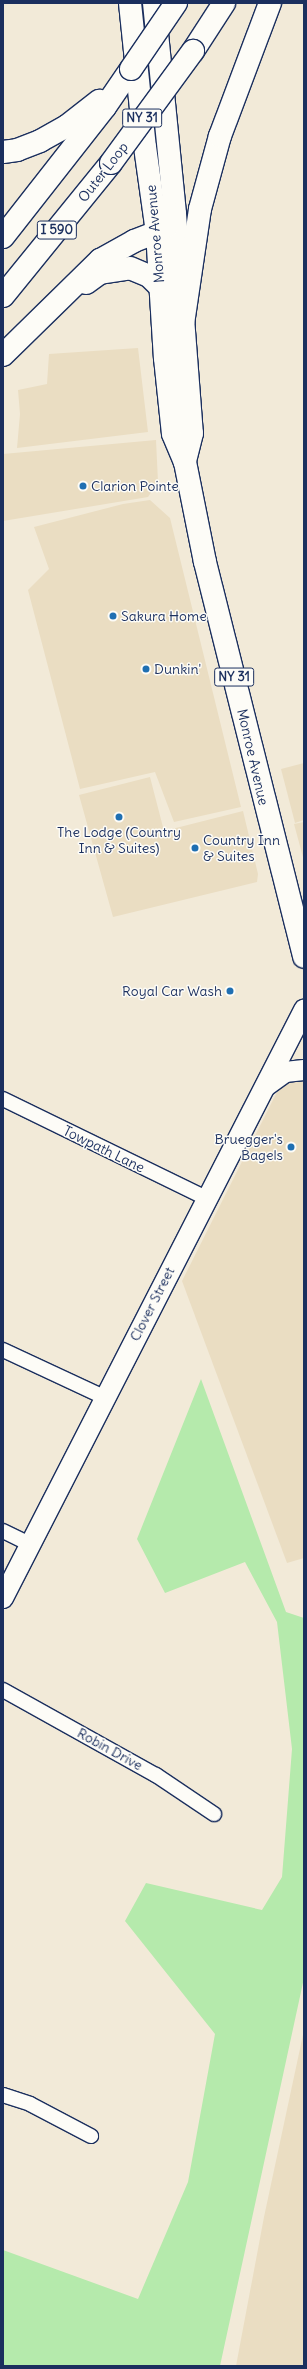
<!DOCTYPE html>
<style>
body{margin:0}
#map{position:relative;width:307px;height:2369px;overflow:hidden;background:#f2ead8;font-family:Delius,sans-serif}
div>[style]{position:absolute}
.built>*{inset:0;background:#eaddc2}
.green>*{inset:0;background:#b5eaac}
.roads{filter:drop-shadow(1px 0 #1b2f5e) drop-shadow(-1px 0 #1b2f5e) drop-shadow(0 1px #1b2f5e) drop-shadow(0 -1px #1b2f5e)}
.street>*{height:14px;margin:-7px;padding:0 7px;transform-origin:7px;border-radius:7px;background:#fdfcf7}
.secondary>*{height:20px;margin:-10px;padding:0 10px;transform-origin:10px;border-radius:10px;background:#fdfcf7}
.primary>*{height:22px;margin:-11px;padding:0 11px;transform-origin:11px;border-radius:11px;background:#fdfcf7}
.highway>*{height:22px;margin:-11px;padding:0 11px;transform-origin:11px;border-radius:11px;background:#fdfcf7}
.bridges{filter:drop-shadow(1px 0 #1b2f5e) drop-shadow(-1px 0 #1b2f5e) drop-shadow(0 1px #1b2f5e) drop-shadow(0 -1px #1b2f5e)}
.highway-bridge>*{height:22px;margin:-11px;padding:0 11px;transform-origin:11px;border-radius:11px;background:#fdfcf7}
.dots>*{width:11px;height:11px;translate:-50% -50%;box-sizing:border-box;border:2px solid #fdfcf7;border-radius:50%}
span{translate:-50% -50%;white-space:nowrap;text-align:center;line-height:1.15;-webkit-text-stroke:3px #fdfcf7;paint-order:stroke}
.shield-label span{padding:1px 3px;background:#fdfcf7;border:1px solid;border-radius:3px;-webkit-text-stroke-width:0}
.shield-label{font-size:13px;color:#1b2f5e;font-weight:700}
.street-label{font-size:14px;color:#1b2f5e}
.poi-label{font-size:14px;color:#1b2f5e}
.left{translate:0 -50%;text-align:left}
.right{translate:-100% -50%;text-align:right}
.frame{position:absolute;inset:0;border:4px solid #1b2f5e;pointer-events:none}
</style>
<div id="map">
<div class="built">
<div style="clip-path:polygon(138px 348px,148px 432px,17px 448px,20px 414px,18px 390px,47px 384px,49px 354px)"></div>
<div style="clip-path:polygon(156px 440px,158px 482px,148px 497px,3px 521px,3px 454px)"></div>
<div style="clip-path:polygon(150px 500px,170px 518px,241px 807px,174px 822px,155px 772px,80px 789px,28px 590px,49px 569px,34px 527px,123px 504px)"></div>
<div style="clip-path:polygon(304px 763px,304px 820px,295px 823px,281px 769px)"></div>
<div style="clip-path:polygon(150px 777px,164px 831px,243px 811px,258px 874px,257px 882px,113px 917px,79px 795px)"></div>
<div style="clip-path:polygon(304px 822px,304px 861px,294px 824px)"></div>
<div style="clip-path:polygon(304px 1076px,304px 1558px,287px 1563px,182px 1281px,282px 1082px)"></div>
<div style="clip-path:polygon(304px 2030px,304px 2366px,236px 2366px,264px 2217px)"></div>
</div>
<div class="green">
<div style="clip-path:polygon(201px 1379px,286px 1612px,304px 1618px,304px 1978px,220px 2366px,3px 2366px,3px 2250px,138px 2299px,188px 2182px,215px 2034px,125px 1921px,146px 1883px,262px 1910px,282px 1877px,292px 1749px,277px 1622px,245px 1562px,165px 1593px,137px 1539px)"></div>
</div>
<div class="roads">
<div class="street">
<div style="left:3px;top:1099px;width:226px;rotate:26deg"></div>
<div style="left:3px;top:1350px;width:111px;rotate:25deg"></div>
<div style="left:3px;top:1531px;width:32px;rotate:26deg"></div>
<div style="left:3px;top:1690px;width:175px;rotate:29.1deg"></div>
<div style="left:156px;top:1775px;width:70px;rotate:33.9deg"></div>
<div style="left:3px;top:2095px;width:28px;rotate:18deg"></div>
<div style="left:30px;top:2104px;width:69px;rotate:27.7deg"></div>
</div>
<div class="secondary">
<div style="left:266px;top:1086px;width:24px;rotate:-36deg"></div>
<div style="left:285px;top:1072px;width:19px;rotate:-6deg"></div>
<div style="left:3px;top:1598px;width:661px;rotate:-62.89deg"></div>
</div>
<div class="primary">
<div style="left:130px;top:3px;width:145px;rotate:84.1deg"></div>
<div style="left:145px;top:147px;width:86px;rotate:82deg"></div>
<div style="left:157px;top:232px;width:126px;rotate:86.4deg"></div>
<div style="left:165px;top:358px;width:76px;rotate:84deg"></div>
<div style="left:173px;top:434px;width:30px;rotate:67deg"></div>
<div style="left:185px;top:462px;width:102px;rotate:78.7deg"></div>
<div style="left:205px;top:562px;width:407px;rotate:75.9deg"></div>
<div style="left:154px;top:3px;width:212px;rotate:84.3deg"></div>
<div style="left:175px;top:214px;width:220px;rotate:85.6deg"></div>
<div style="left:192px;top:433px;width:30px;rotate:104deg"></div>
</div>
<div class="highway">
<div style="left:193px;top:51px;width:57px;rotate:-57.1deg"></div>
<div style="left:3px;top:152px;width:14px;rotate:-8deg"></div>
<div style="left:17px;top:150px;width:25px;rotate:-21deg"></div>
<div style="left:40px;top:141px;width:31px;rotate:-29deg"></div>
<div style="left:67px;top:126px;width:41px;rotate:-38deg"></div>
<div style="left:3px;top:237px;width:165px;rotate:-51.9deg"></div>
<div style="left:105px;top:107px;width:46px;rotate:-55.6deg"></div>
<div style="left:86px;top:283px;width:17px;rotate:-36deg"></div>
<div style="left:100px;top:273px;width:30px;rotate:-9deg"></div>
<div style="left:130px;top:268px;width:21px;rotate:23deg"></div>
<div style="left:149px;top:276px;width:16px;rotate:45deg"></div>
<div style="left:3px;top:296px;width:171px;rotate:-50.9deg"></div>
<div style="left:183px;top:324px;width:116px;rotate:-81.6deg"></div>
<div style="left:200px;top:209px;width:76px;rotate:-74.7deg"></div>
<div style="left:220px;top:136px;width:142px;rotate:-69.4deg"></div>
<div style="left:3px;top:355px;width:136px;rotate:-44.4deg"></div>
<div style="left:100px;top:260px;width:39px;rotate:-29deg"></div>
<div style="left:134px;top:241px;width:25px;rotate:-21deg"></div>
<div style="left:157px;top:232px;width:12px;rotate:-31deg"></div>
<div style="left:167px;top:226px;width:14px;rotate:-56deg"></div>
</div>
</div>
<div class="bridges">
<div class="highway-bridge">
<div style="left:131px;top:69px;width:80px;rotate:-55.7deg"></div>
<div style="left:111px;top:163px;width:139px;rotate:-53.8deg"></div>
</div>
</div>
<div class="dots">
<div style="left:83px;top:486px;background:#1f6fb2"></div>
<div style="left:113px;top:616px;background:#1f6fb2"></div>
<div style="left:146px;top:669px;background:#1f6fb2"></div>
<div style="left:119px;top:817px;background:#1f6fb2"></div>
<div style="left:195px;top:848px;background:#1f6fb2"></div>
<div style="left:230px;top:991px;background:#1f6fb2"></div>
<div style="left:291px;top:1147px;background:#1f6fb2"></div>
</div>
<div class="shield-label">
<span style="left:142px;top:118px">NY 31</span>
<span style="left:57px;top:230px">I 590</span>
<span style="left:234px;top:677px">NY 31</span>
</div>
<div class="street-label">
<span style="left:103px;top:172px;rotate:-52deg">Outer Loop</span>
<span style="left:155px;top:234px;rotate:-95deg">Monroe Avenue</span>
<span style="left:253px;top:757px;rotate:77deg">Monroe Avenue</span>
<span style="left:104px;top:1149px;rotate:26deg">Towpath Lane</span>
<span style="left:152px;top:1304px;rotate:-63deg">Clover Street</span>
<span style="left:110px;top:1749px;rotate:29deg">Robin Drive</span>
</div>
<div class="poi-label">
<span class="left" style="left:91px;top:486px">Clarion Pointe</span>
<span class="left" style="left:121px;top:616px">Sakura Home</span>
<span class="left" style="left:154px;top:669px">Dunkin'</span>
<span style="left:119px;top:840px">The Lodge (Country<br>Inn &amp; Suites)</span>
<span class="left" style="left:203px;top:848px">Country Inn<br>&amp; Suites</span>
<span class="right" style="left:222px;top:991px">Royal Car Wash</span>
<span class="right" style="left:283px;top:1147px">Bruegger's<br>Bagels</span>
</div>
<div class="frame"></div>
</div>
